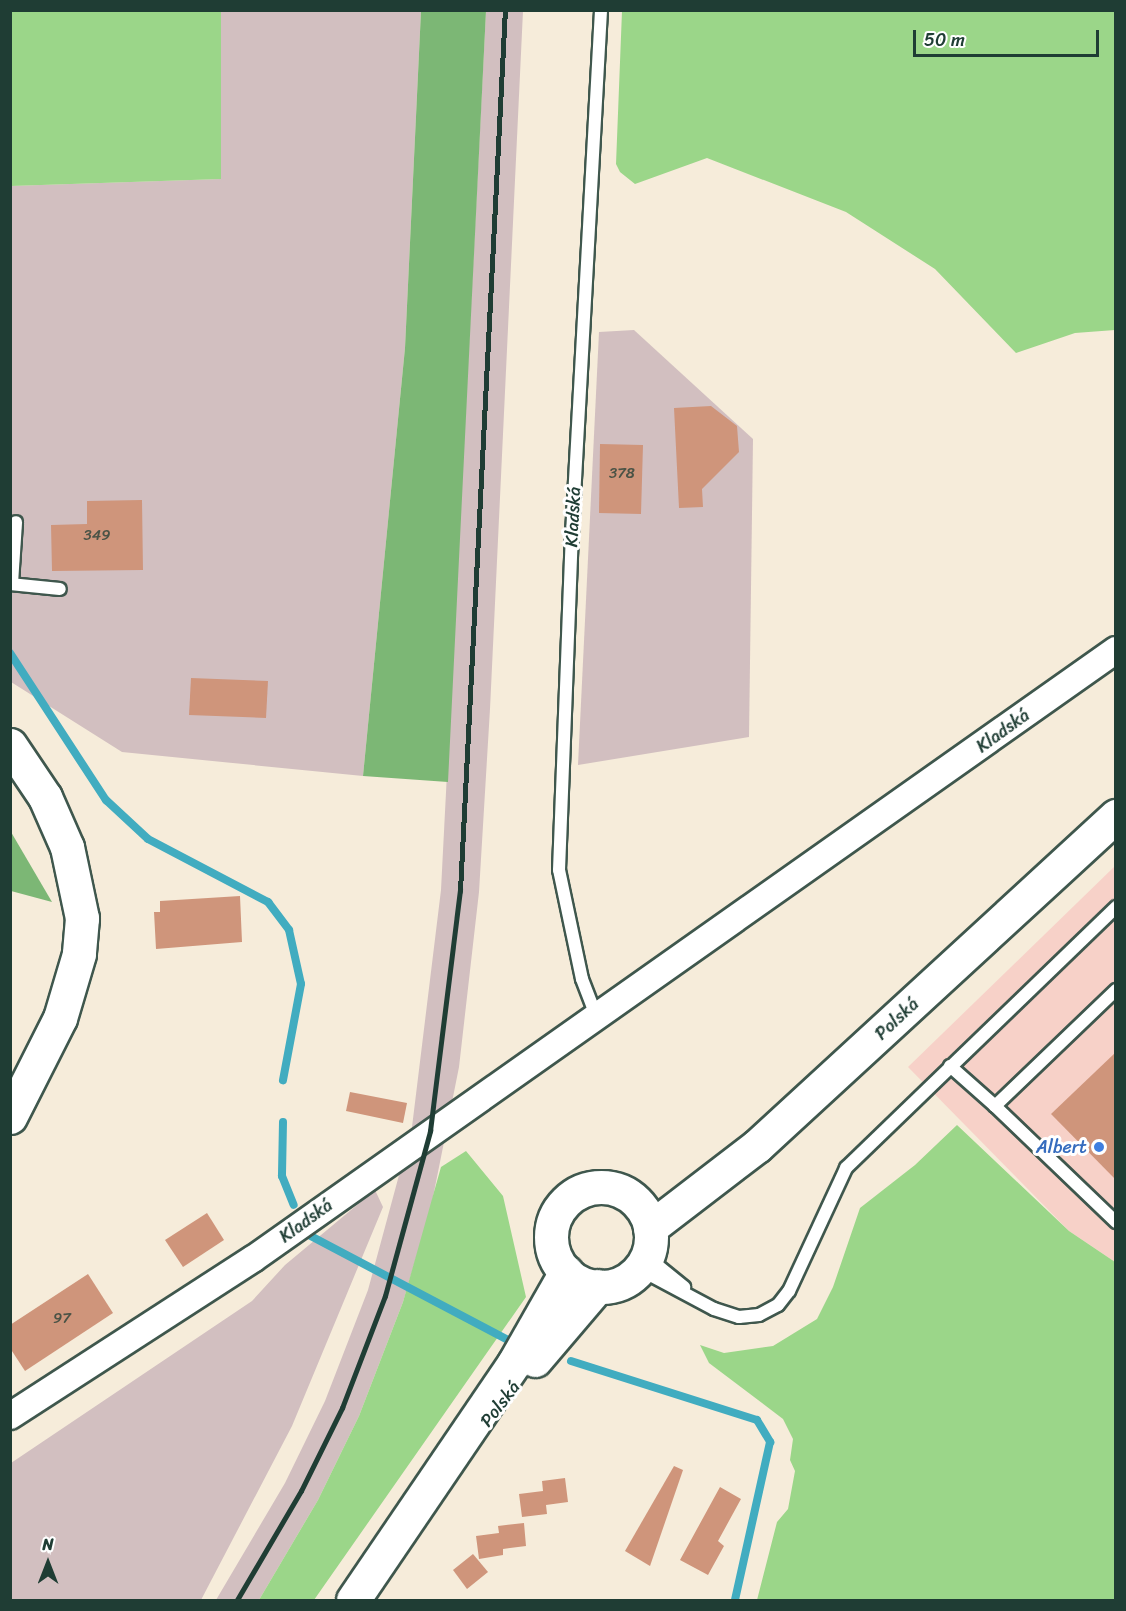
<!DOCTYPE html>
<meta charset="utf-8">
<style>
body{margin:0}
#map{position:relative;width:1126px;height:1611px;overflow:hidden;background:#f6ecda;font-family:Sriracha,sans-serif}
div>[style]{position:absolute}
.built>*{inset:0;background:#f7d1c8}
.industrial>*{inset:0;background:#d2bfc0}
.green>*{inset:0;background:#9bd689}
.forest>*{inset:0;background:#7cb775}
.stream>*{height:8px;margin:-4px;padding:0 4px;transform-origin:4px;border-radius:4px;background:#41acc0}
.building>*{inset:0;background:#cf957b}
.roads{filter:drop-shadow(2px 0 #3f574d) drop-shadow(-2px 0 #3f574d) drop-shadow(0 2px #3f574d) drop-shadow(0 -2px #3f574d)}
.service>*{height:12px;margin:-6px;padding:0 6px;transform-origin:6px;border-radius:6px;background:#fff}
.minor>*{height:26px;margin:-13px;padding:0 13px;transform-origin:13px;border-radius:13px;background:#fff}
.secondary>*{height:33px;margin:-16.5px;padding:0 16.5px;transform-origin:16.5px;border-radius:16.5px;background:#fff}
.primary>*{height:33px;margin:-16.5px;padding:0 16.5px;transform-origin:16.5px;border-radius:16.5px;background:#fff}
.primary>.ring{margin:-16.5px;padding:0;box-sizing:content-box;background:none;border:33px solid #fff;border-radius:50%}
.rail>*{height:4.5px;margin:-2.25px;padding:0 2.25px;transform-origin:2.25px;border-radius:2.25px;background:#1f3d34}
.dots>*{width:16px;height:16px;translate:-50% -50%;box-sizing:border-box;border:3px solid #fff;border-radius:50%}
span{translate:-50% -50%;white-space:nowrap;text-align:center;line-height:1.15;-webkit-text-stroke:6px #fff;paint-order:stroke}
.number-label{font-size:15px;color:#4b5346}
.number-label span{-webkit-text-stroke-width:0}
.street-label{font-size:18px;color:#1f3d34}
.shop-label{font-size:18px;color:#366cbe}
.right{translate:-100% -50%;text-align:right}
.frame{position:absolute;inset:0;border:12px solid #1f3d34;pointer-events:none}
.north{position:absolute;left:18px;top:1533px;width:60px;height:60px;-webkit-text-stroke:4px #fff;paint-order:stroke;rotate:0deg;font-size:16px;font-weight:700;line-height:24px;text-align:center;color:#1f3d34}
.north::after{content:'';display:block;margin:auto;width:21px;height:27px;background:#1f3d34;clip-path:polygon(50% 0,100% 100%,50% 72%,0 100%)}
.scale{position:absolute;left:913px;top:30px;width:186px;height:27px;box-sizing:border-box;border:3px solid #1f3d34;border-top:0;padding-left:8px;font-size:18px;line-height:21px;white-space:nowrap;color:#1f3d34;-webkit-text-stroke:4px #fff;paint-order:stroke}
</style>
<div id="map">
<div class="built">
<div style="clip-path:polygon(1115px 866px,1115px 1262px,1069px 1231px,908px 1067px)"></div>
</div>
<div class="industrial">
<div style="clip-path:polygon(221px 11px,421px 11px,405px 348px,363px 776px,122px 752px,11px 682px,10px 186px,220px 179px)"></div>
<div style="clip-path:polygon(486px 11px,523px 11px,490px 709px,479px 892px,459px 1067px,431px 1207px,403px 1302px,359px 1416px,318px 1500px,259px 1600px,216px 1600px,285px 1483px,325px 1401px,368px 1290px,412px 1127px,441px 890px)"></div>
<div style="clip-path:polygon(634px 330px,753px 439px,749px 737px,578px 765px,599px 332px)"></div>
<div style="clip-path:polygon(375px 1190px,383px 1207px,292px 1426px,201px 1600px,11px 1600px,11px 1463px,252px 1301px,285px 1265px)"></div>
</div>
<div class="green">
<div style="clip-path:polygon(10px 11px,221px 11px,221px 179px,11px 186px)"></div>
<div style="clip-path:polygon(622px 11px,1115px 11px,1115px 330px,1075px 333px,1016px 353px,935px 269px,846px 212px,707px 158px,635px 184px,620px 172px,616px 164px)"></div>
<div style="clip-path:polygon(957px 1125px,1069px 1231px,1115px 1262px,1115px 1600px,757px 1600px,777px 1522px,788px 1509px,795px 1471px,790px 1460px,793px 1439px,783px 1419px,709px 1363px,700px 1345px,724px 1353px,773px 1346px,817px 1319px,833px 1287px,860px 1208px,915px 1165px)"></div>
<div style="clip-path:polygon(466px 1151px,503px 1196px,526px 1297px,314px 1600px,259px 1600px,318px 1500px,359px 1416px,403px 1302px,441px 1167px)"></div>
</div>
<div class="forest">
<div style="clip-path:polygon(421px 11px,486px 11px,448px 782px,363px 776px,405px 348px)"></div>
<div style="clip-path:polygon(11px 832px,52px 902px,11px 891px)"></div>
</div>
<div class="stream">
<div style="left:10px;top:653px;width:176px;rotate:56.9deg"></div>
<div style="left:106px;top:800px;width:57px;rotate:42.9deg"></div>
<div style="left:148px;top:839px;width:136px;rotate:27.7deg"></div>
<div style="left:268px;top:902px;width:35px;rotate:53deg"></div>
<div style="left:289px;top:930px;width:55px;rotate:77.5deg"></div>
<div style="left:301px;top:984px;width:98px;rotate:100.6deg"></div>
<div style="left:283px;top:1122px;width:54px;rotate:91.1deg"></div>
<div style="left:282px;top:1176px;width:31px;rotate:68deg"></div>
<div style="left:305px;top:1233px;width:232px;rotate:27.8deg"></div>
<div style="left:571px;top:1361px;width:195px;rotate:17.6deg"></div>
<div style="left:757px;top:1420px;width:26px;rotate:59deg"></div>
<div style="left:770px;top:1442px;width:162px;rotate:102.5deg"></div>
</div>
<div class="building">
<div style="clip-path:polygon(711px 406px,737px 426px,739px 452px,702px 489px,703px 507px,679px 508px,674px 408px)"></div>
<div style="clip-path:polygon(600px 444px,643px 445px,641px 514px,599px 513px)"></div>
<div style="clip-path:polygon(142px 500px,143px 570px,52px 571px,51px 525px,87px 524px,87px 501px)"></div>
<div style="clip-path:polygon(191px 678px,268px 681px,266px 718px,189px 715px)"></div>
<div style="clip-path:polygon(240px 896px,242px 942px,156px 949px,154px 912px,160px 912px,160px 901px)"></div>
<div style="clip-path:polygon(1116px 1052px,1116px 1180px,1051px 1114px)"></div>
<div style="clip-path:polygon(350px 1092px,407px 1103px,403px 1123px,346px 1111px)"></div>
<div style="clip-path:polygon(207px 1213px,224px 1240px,183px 1267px,165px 1240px)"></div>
<div style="clip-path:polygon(88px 1274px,113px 1313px,25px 1371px,10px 1348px,10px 1325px)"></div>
<div style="clip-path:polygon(674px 1466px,683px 1470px,650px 1566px,625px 1551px)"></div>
<div style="clip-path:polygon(565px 1478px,568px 1502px,546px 1505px,547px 1514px,522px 1517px,519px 1494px,543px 1491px,542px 1481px)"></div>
<div style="clip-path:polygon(720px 1487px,741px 1499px,718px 1541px,724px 1546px,708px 1575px,680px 1560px)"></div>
<div style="clip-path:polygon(524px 1523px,526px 1546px,503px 1549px,503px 1555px,479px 1559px,476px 1536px,499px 1533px,498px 1526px)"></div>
<div style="clip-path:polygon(473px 1554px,488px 1572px,467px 1589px,453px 1570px)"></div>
</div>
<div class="roads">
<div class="service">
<div style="left:12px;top:583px;width:61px;rotate:-86.2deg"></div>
<div style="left:10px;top:584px;width:50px;rotate:5.7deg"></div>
<div style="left:597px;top:1018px;width:42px;rotate:-111deg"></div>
<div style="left:582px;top:979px;width:111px;rotate:-101.9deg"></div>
<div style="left:559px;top:870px;width:336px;rotate:-87.8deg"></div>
<div style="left:572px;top:534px;width:525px;rotate:-86.83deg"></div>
<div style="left:950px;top:1066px;width:60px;rotate:41.6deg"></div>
<div style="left:995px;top:1106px;width:168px;rotate:-43.8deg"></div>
<div style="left:995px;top:1106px;width:168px;rotate:43.8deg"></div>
<div style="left:647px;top:1257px;width:48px;rotate:39deg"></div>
<div style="left:639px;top:1269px;width:85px;rotate:28.1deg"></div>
<div style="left:714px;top:1309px;width:26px;rotate:18deg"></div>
<div style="left:739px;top:1317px;width:20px;rotate:-6deg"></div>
<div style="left:759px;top:1315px;width:21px;rotate:-28deg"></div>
<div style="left:778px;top:1305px;width:18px;rotate:-52deg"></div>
<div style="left:789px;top:1291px;width:136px;rotate:-65.1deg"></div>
<div style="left:846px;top:1168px;width:376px;rotate:-44deg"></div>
</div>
<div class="minor">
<div style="left:10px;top:1416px;width:289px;rotate:-32.9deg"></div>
<div style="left:253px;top:1259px;width:1056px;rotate:-35.21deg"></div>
</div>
<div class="secondary">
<div style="left:10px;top:745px;width:63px;rotate:56.1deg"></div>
<div style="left:45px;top:797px;width:55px;rotate:66.3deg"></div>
<div style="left:67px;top:847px;width:73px;rotate:78.1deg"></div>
<div style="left:82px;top:918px;width:36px;rotate:95deg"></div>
<div style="left:79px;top:954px;width:67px;rotate:106.5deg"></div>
<div style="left:60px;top:1018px;width:111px;rotate:116.8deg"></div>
</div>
<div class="primary">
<div class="ring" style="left:551px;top:1187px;width:67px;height:67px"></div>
<div style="left:650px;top:1228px;width:135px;rotate:-37.5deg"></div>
<div style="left:757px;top:1146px;width:488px;rotate:-42.6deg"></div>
<div style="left:535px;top:1360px;width:97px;rotate:-49.6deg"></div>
<div style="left:353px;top:1600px;width:287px;rotate:-55.8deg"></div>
<div style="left:514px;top:1363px;width:105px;rotate:-60.3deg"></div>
</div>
</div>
<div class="rail">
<div style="left:237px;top:1600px;width:126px;rotate:-59.6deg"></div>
<div style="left:301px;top:1491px;width:93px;rotate:-63.7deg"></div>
<div style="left:342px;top:1408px;width:120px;rotate:-69deg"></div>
<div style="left:385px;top:1296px;width:171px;rotate:-74.7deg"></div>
<div style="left:430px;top:1131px;width:242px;rotate:-82.9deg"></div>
<div style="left:460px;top:891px;width:882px;rotate:-87.08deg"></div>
</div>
<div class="dots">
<div style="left:1099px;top:1147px;background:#3f7fe0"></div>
</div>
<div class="number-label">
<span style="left:622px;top:474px">378</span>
<span style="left:97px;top:536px">349</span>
<span style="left:62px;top:1319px">97</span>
</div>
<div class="street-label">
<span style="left:573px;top:517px;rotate:-87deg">Kladská</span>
<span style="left:1003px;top:731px;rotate:-36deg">Kladská</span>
<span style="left:897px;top:1019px;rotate:-43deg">Polská</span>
<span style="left:306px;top:1221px;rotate:-36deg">Kladská</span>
<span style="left:500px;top:1404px;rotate:-52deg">Polská</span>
</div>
<div class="shop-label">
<span class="right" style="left:1087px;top:1147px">Albert</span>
</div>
<div class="frame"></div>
<div class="north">N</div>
<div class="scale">50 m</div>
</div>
